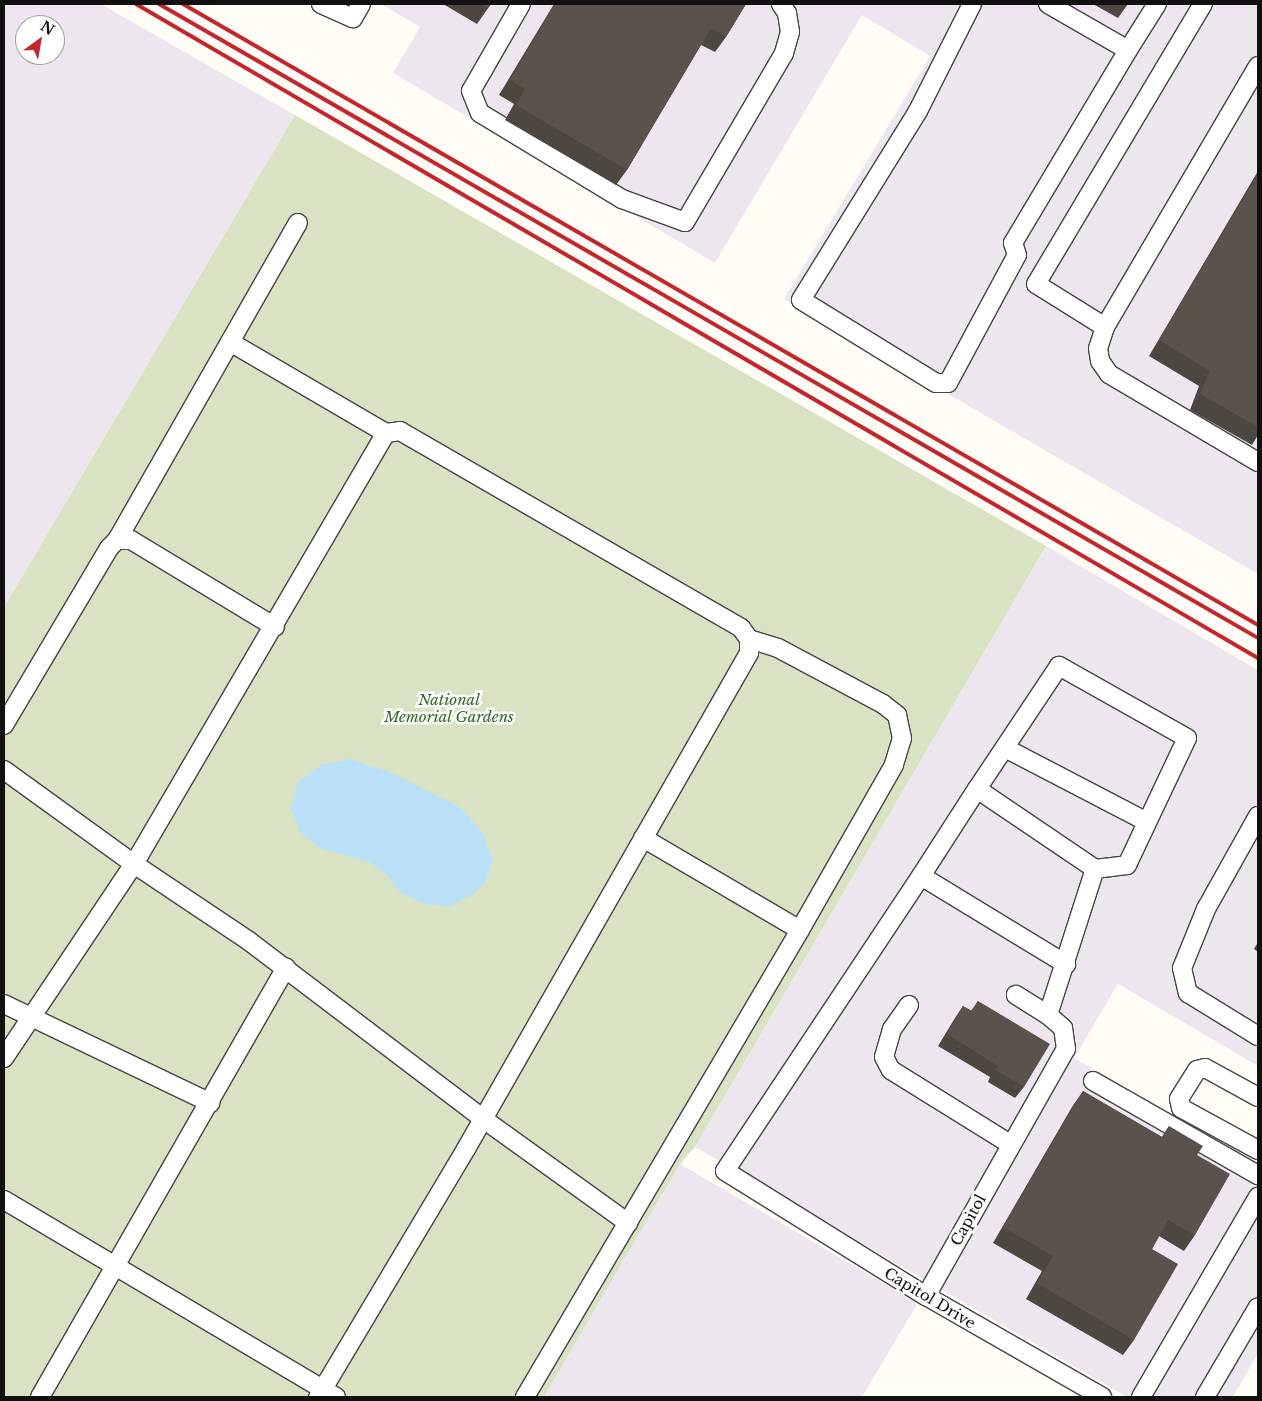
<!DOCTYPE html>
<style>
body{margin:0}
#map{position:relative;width:1262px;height:1401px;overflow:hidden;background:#fffdf5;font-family:"Libre Baskerville",serif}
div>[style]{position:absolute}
.industrial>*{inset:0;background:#eee6ef}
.cemetery>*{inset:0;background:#d9e3c4}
.water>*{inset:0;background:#b9e0f7}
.roads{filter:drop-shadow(1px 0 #444) drop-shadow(-1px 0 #444) drop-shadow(0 1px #444) drop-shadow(0 -1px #444)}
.minor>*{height:18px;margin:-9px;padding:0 9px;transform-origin:9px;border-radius:9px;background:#fff}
.rail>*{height:4px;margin:-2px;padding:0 2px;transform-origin:2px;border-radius:2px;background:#c4262e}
.wall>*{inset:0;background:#4d4742}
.building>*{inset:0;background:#5a524d}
span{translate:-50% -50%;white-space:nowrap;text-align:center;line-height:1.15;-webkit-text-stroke:5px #fff;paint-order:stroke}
.park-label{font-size:15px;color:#2f6b1f;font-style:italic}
.street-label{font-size:15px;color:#111}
.frame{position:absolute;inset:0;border:5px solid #111;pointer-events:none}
.north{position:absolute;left:15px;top:15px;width:50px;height:50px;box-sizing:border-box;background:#fff;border:1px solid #a0a0a0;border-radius:50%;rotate:32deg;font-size:14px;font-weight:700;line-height:20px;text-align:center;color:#111}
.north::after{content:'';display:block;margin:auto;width:18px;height:22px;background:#c4262e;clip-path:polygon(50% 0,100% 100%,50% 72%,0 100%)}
</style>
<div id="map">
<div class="industrial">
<div style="clip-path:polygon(evenodd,4px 4px,101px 4px,295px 115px,4px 607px,4px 4px,25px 25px,55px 25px,55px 55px,25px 55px,25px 25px)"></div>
<div style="clip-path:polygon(381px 4px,1258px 4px,1258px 574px,784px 299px,930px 56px,862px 15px,715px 263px,393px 73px,420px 27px)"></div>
<div style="clip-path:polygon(1046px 546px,1258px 670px,1258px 1066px,1118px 984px,1074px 1058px,1258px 1165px,1258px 1353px,1233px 1397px,1127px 1397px,695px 1147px)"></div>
<div style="clip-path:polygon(680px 1164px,918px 1303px,862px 1397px,544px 1397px)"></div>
</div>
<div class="cemetery">
<div style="clip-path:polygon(295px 115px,1046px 546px,695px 1147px,680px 1164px,544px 1397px,4px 1397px,4px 607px)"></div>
</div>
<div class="water">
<div style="clip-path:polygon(349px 759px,393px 773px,461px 808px,483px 833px,493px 860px,485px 882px,473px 894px,448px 907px,422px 903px,399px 891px,387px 875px,369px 862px,320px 848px,300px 832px,291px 809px,297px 783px,321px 765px)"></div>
</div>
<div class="roads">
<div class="minor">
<div style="left:321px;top:4px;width:35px;rotate:24deg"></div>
<div style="left:353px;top:18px;width:16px;rotate:-60deg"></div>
<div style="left:521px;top:4px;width:100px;rotate:119.9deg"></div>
<div style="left:471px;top:91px;width:24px;rotate:68deg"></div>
<div style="left:480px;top:113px;width:166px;rotate:31.2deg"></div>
<div style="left:622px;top:199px;width:67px;rotate:20.1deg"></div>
<div style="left:685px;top:222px;width:196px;rotate:-59.6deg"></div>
<div style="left:784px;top:53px;width:22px;rotate:-74deg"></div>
<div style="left:790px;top:32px;width:19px;rotate:-99deg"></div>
<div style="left:787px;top:13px;width:11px;rotate:-124deg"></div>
<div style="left:972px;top:4px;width:120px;rotate:116.8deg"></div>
<div style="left:918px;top:111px;width:222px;rotate:121.8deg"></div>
<div style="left:801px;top:300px;width:158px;rotate:31.6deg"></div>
<div style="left:936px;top:383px;width:12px"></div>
<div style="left:948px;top:383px;width:145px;rotate:-61.7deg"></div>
<div style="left:1017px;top:255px;width:13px;rotate:-108deg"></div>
<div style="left:1013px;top:243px;width:225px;rotate:-59.2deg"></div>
<div style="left:1048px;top:4px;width:92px;rotate:29.9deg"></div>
<div style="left:1128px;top:50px;width:54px;rotate:-57.8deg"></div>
<div style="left:1258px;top:66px;width:303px;rotate:120.4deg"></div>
<div style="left:1105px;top:327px;width:22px;rotate:108deg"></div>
<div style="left:1098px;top:348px;width:13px;rotate:81deg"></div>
<div style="left:1100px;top:361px;width:16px;rotate:55deg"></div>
<div style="left:1109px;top:374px;width:173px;rotate:30.6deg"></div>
<div style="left:1105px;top:327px;width:81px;rotate:-148.1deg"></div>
<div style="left:1036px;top:284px;width:326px;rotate:-59.2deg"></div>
<div style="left:230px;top:342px;width:181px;rotate:30.3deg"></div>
<div style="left:117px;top:540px;width:365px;rotate:-60.3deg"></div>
<div style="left:749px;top:639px;width:30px;rotate:17deg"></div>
<div style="left:778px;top:648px;width:119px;rotate:28.1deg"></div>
<div style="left:883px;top:704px;width:18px;rotate:38deg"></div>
<div style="left:897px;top:715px;width:24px;rotate:78deg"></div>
<div style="left:902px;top:738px;width:28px;rotate:107deg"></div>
<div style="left:894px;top:765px;width:190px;rotate:119.7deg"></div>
<div style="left:4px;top:725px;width:206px;rotate:-59.3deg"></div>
<div style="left:109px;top:548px;width:11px;rotate:-45deg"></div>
<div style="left:117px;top:540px;width:14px"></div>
<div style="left:131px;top:540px;width:168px;rotate:31.1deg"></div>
<div style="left:1005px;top:748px;width:160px;rotate:27.5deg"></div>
<div style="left:4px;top:770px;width:160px;rotate:35.9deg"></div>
<div style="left:134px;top:864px;width:138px;rotate:33.8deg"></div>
<div style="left:249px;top:941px;width:293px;rotate:37.2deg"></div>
<div style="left:482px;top:1118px;width:180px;rotate:35.7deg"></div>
<div style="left:977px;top:789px;width:143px;rotate:34.1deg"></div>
<div style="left:1095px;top:869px;width:32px;rotate:-7deg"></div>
<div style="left:1127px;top:865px;width:140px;rotate:-64.7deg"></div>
<div style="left:1187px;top:738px;width:147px;rotate:-150.6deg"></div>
<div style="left:1059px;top:666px;width:148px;rotate:123.7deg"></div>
<div style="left:977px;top:789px;width:103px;rotate:122.8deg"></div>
<div style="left:921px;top:876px;width:354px;rotate:123.6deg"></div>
<div style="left:725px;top:1171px;width:237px;rotate:31.9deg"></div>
<div style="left:926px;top:1296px;width:203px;rotate:29.8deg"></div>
<div style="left:1258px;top:816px;width:107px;rotate:119.2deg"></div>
<div style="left:1206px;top:909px;width:64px;rotate:112.1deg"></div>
<div style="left:1182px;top:968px;width:26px;rotate:77deg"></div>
<div style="left:1188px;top:993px;width:82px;rotate:31.6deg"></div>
<div style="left:921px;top:876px;width:170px;rotate:31.3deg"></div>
<div style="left:4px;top:1004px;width:229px;rotate:25.6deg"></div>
<div style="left:909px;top:1005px;width:29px;rotate:125deg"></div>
<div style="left:892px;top:1029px;width:29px;rotate:106deg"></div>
<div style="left:884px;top:1057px;width:15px;rotate:62deg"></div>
<div style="left:891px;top:1070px;width:140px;rotate:31.9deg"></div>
<div style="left:1048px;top:1015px;width:153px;rotate:-72.2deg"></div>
<div style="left:4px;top:1058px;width:234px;rotate:-56.2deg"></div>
<div style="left:134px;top:864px;width:499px;rotate:-59.7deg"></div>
<div style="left:386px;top:433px;width:14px;rotate:-8deg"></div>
<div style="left:400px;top:431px;width:394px;rotate:30deg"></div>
<div style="left:741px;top:628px;width:14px;rotate:54deg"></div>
<div style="left:749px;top:639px;width:14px;rotate:90deg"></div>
<div style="left:749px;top:653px;width:571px;rotate:119.71deg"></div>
<div style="left:466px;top:1149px;width:289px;rotate:120.8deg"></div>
<div style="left:1093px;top:1081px;width:190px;rotate:29.7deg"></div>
<div style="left:1258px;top:1097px;width:60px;rotate:-151.3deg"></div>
<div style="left:1205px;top:1068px;width:8px;rotate:166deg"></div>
<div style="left:1197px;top:1070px;width:34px;rotate:122deg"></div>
<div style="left:1179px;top:1099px;width:9px;rotate:77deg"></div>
<div style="left:1181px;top:1108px;width:88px;rotate:28.6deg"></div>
<div style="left:4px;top:1200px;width:386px;rotate:30.7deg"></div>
<div style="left:926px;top:1296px;width:284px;rotate:-60.5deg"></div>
<div style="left:1066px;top:1049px;width:21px;rotate:-98deg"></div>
<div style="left:1063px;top:1028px;width:20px;rotate:-139deg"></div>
<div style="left:1048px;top:1015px;width:38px;rotate:-148deg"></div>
<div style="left:40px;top:1397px;width:495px;rotate:-60.2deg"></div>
<div style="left:525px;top:1397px;width:542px;rotate:-59.51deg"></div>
<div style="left:800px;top:930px;width:182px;rotate:-149.6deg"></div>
<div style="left:1141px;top:1397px;width:232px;rotate:-59.7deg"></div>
<div style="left:1205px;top:1397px;width:104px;rotate:-59.5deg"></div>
</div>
</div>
<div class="rail">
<div style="left:136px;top:4px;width:1299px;rotate:30.24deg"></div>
<div style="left:159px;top:4px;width:1269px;rotate:29.98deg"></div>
<div style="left:183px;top:4px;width:1241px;rotate:30.01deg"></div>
</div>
<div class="wall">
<div style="clip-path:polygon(443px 4px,491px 4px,477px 24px)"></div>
<div style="clip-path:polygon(554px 4px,746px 4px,726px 37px,715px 52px,701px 45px,627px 170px,616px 185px,505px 120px,514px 104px,499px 95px)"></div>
<div style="clip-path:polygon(1093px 4px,1128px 4px,1118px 18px)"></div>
<div style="clip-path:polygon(1258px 171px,1258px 435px,1252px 445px,1190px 410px,1199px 386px,1149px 356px)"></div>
<div style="clip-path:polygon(1258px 942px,1258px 952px,1254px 949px)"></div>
<div style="clip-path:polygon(978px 1001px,1024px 1087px,1015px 1098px,988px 1082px,990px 1077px,938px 1046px,955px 1018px,963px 1006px,971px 1011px)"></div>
<div style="clip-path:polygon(1083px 1091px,1162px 1137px,1169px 1126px,1197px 1155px,1195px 1235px,1184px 1251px,1159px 1236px,1152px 1249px,1134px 1340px,1123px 1355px,1026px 1299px,1042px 1271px,993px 1243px,1072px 1107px)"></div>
</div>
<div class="building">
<div style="clip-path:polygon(480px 4px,491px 4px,488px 8px)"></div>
<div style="clip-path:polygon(555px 4px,746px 4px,726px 37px,711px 28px,627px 170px,516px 105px,525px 89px,510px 80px)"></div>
<div style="clip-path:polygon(1258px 174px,1258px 427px,1200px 394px,1210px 371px,1159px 340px)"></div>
<div style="clip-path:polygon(978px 1001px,1050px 1044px,1024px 1087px,996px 1070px,998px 1066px,947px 1034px,963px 1006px,972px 1011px)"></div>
<div style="clip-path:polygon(1083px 1091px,1162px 1137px,1169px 1126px,1203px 1146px,1197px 1155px,1230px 1174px,1195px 1235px,1168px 1220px,1152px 1249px,1178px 1264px,1134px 1340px,1037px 1283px,1053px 1256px,1003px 1227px)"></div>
</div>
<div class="park-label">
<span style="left:449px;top:708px">National<br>Memorial Gardens</span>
</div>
<div class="street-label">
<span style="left:968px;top:1220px;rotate:-61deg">Capitol</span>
<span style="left:930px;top:1298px;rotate:31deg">Capitol Drive</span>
</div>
<div class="frame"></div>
<div class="north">N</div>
</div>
